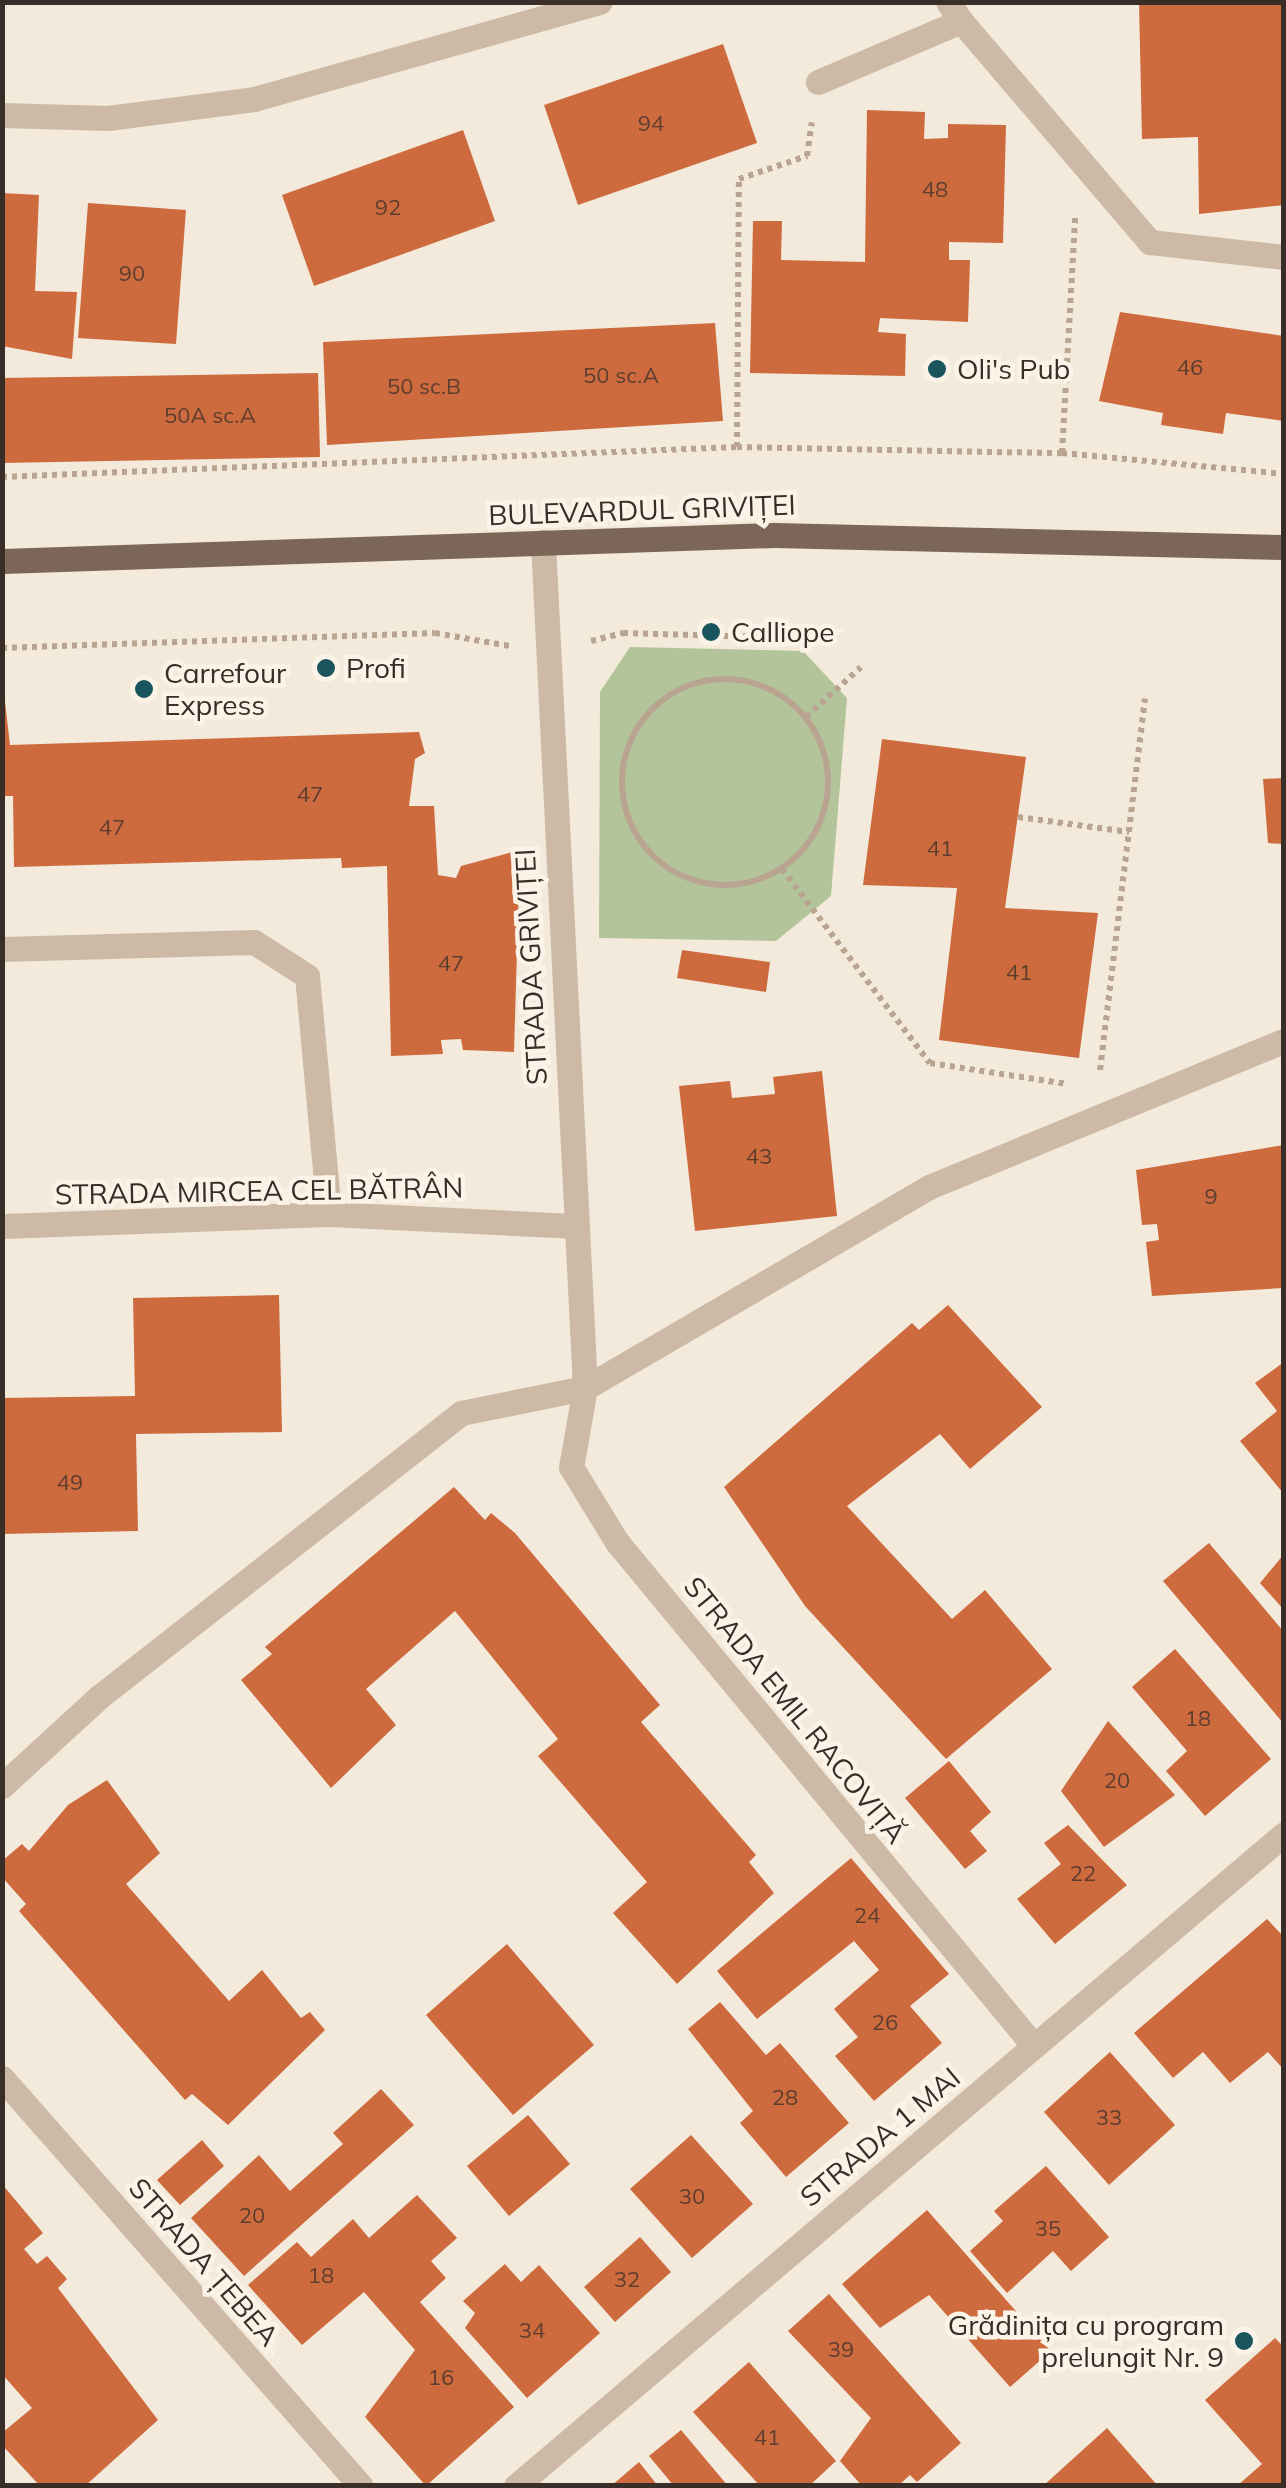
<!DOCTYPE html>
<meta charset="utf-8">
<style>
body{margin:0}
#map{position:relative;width:1286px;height:2488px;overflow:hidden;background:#f3eadb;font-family:Mulish,sans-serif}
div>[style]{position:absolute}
.green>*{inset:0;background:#b3c49a}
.building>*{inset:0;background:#cd6b3f}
.path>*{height:6px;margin-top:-3px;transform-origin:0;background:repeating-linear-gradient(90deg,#b8a490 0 5px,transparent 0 10px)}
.path>.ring{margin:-3px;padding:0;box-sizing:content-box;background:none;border:6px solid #b8a490;border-radius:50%}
.service>*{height:25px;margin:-12.5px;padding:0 12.5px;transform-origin:12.5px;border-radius:12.5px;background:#ccbaa6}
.minor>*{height:25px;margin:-12.5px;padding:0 12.5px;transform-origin:12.5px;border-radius:12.5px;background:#ccbaa6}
.tertiary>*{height:25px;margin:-12.5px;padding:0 12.5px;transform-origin:12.5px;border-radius:12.5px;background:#ccbaa6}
.primary>*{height:25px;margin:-12.5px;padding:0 12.5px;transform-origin:12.5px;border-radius:12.5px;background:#7b6658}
.dots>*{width:28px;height:28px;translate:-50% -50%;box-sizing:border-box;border:5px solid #fbf3e8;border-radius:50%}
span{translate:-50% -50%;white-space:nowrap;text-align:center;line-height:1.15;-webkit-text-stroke:9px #fbf3e8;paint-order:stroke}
.number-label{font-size:22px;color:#5d3d2d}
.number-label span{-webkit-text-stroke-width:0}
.poi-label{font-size:28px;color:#382e27}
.left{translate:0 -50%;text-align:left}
.right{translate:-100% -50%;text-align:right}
.street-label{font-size:28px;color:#382e27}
.frame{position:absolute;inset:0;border:5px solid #382e27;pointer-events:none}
</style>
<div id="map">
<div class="green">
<div style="clip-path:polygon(630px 647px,803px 651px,847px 698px,831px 896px,776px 941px,599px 938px,600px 692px)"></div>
</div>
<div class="building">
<div style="clip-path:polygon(1139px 2px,1284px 2px,1284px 205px,1199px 214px,1198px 137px,1142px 139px)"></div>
<div style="clip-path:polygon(723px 44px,757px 143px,578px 205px,544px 105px)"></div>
<div style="clip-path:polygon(867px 110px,925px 112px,924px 139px,948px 138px,948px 124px,1006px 125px,1003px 243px,949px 242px,949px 260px,970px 260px,968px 322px,880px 318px,878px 332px,906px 334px,905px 376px,750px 373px,753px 221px,782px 221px,781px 260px,865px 262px)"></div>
<div style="clip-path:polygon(463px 130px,495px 221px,314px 286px,282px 195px)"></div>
<div style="clip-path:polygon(2px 193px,39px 195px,35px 291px,77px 292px,72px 359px,2px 346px)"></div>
<div style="clip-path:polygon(88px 203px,186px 210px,176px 344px,78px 338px)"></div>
<div style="clip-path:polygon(1120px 312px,1284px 336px,1284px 421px,1226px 413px,1223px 434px,1161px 425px,1163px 413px,1099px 401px)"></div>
<div style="clip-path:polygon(715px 323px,723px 421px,327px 445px,323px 342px)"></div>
<div style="clip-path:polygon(318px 373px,320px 457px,2px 463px,2px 378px)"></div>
<div style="clip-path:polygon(2px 675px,10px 745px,419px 732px,425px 753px,415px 759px,409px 806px,434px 806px,438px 875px,456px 878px,461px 866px,520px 850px,514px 1052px,463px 1050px,461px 1039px,441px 1040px,443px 1054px,391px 1056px,387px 866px,342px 868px,341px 858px,14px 867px,13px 796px,2px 796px)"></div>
<div style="clip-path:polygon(882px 739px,1026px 757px,1005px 908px,1098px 913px,1079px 1058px,939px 1040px,957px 888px,863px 885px)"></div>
<div style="clip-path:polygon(1284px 778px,1284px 844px,1268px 843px,1263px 779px)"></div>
<div style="clip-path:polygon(682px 950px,770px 962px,766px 992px,677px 978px)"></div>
<div style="clip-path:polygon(822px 1071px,837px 1216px,695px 1231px,679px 1086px,730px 1081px,732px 1098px,775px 1094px,773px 1077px)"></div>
<div style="clip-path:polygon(1284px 1145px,1284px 1288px,1152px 1296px,1146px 1242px,1159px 1240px,1157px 1224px,1142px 1225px,1136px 1170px)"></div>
<div style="clip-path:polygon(279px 1295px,282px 1432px,136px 1434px,138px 1531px,2px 1534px,2px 1398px,135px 1396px,133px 1298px)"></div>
<div style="clip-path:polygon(948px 1305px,1042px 1407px,970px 1469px,940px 1434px,847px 1506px,952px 1619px,985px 1590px,1052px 1669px,946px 1759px,805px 1606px,724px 1487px,912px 1323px,919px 1330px)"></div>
<div style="clip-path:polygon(1284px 1362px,1284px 1494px,1240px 1441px,1277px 1411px,1255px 1383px)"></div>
<div style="clip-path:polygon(454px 1487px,485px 1520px,491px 1513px,515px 1533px,660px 1705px,641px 1722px,756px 1855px,749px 1862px,774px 1893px,677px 1984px,613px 1913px,647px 1882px,538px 1756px,558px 1739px,455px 1611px,366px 1689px,396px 1725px,331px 1788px,241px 1680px,272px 1654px,265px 1647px)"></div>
<div style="clip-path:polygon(1209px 1543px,1284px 1632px,1284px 1724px,1163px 1581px)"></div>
<div style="clip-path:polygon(1284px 1554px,1284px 1610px,1260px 1583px)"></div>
<div style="clip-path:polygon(1175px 1649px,1271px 1759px,1205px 1816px,1166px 1771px,1187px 1751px,1132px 1687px)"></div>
<div style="clip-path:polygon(1108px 1721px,1175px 1795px,1104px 1847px,1061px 1791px)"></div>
<div style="clip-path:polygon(949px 1761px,991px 1812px,970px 1831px,987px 1851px,965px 1869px,905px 1798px)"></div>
<div style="clip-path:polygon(107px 1780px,160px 1853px,126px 1884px,193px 1960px,229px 2001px,262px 1970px,301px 2018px,310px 2012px,325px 2030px,228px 2125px,192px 2094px,185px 2100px,19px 1911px,26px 1904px,2px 1877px,2px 1861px,22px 1844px,29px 1851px,68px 1805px)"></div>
<div style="clip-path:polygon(1068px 1825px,1127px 1885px,1055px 1944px,1017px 1899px,1061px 1864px,1044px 1843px)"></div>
<div style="clip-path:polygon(851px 1858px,949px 1974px,910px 2006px,942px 2043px,874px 2101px,835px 2056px,858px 2037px,834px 2009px,879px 1970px,854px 1941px,757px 2019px,717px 1971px)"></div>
<div style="clip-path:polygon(1267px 1919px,1284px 1937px,1284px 2070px,1268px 2052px,1230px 2083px,1203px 2052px,1173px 2078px,1134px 2033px)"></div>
<div style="clip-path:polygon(507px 1944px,594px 2045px,513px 2115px,426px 2015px)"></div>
<div style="clip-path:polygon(720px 2002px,766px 2055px,780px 2043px,849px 2123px,786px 2177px,740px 2123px,753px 2111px,688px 2029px)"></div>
<div style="clip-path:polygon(1110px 2052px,1175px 2125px,1109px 2185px,1044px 2112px)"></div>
<div style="clip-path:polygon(381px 2089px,414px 2125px,244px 2276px,191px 2218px,259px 2155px,290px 2191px,343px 2144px,333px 2133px)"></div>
<div style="clip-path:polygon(528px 2115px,570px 2164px,509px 2216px,467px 2166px)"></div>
<div style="clip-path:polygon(691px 2135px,753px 2204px,692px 2258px,630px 2189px)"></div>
<div style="clip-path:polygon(202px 2140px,224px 2166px,180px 2205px,157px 2180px)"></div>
<div style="clip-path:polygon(1046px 2166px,1109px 2237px,1071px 2271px,1053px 2251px,1007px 2293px,970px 2251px,1003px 2221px,994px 2211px)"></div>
<div style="clip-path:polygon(2px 2184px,43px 2233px,24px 2249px,37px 2264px,47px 2256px,67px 2279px,58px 2288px,158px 2420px,85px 2486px,40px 2486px,2px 2445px,2px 2433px,32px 2408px,2px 2374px)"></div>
<div style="clip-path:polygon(417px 2195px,457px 2238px,431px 2261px,446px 2278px,420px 2302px,514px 2407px,426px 2486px,365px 2417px,415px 2350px,364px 2292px,302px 2345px,248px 2285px,297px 2242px,311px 2257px,353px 2219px,369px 2238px)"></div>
<div style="clip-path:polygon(927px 2210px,1051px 2351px,1010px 2387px,929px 2295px,880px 2328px,842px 2284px)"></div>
<div style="clip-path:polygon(640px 2237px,671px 2272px,615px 2322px,584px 2287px)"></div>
<div style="clip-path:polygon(505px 2264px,521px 2282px,539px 2265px,600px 2333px,527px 2398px,465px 2328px,475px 2313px,463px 2301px)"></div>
<div style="clip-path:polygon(829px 2294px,961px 2443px,917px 2482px,910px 2475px,898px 2486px,862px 2486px,840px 2461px,871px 2418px,788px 2331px)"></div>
<div style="clip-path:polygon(1275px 2338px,1284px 2347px,1284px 2486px,1237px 2486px,1262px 2464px,1205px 2400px)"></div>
<div style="clip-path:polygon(749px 2362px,836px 2461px,809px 2486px,760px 2486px,693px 2412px)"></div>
<div style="clip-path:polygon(1107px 2428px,1158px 2486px,1043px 2486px)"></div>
<div style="clip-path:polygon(681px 2430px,728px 2486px,674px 2486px,649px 2456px)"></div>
<div style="clip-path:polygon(639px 2462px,658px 2486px,611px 2486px)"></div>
</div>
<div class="path">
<div style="left:737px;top:447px;width:268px;rotate:-89.6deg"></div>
<div style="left:739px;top:179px;width:72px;rotate:-18.7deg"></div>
<div style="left:807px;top:156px;width:34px;rotate:-82deg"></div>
<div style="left:1062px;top:453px;width:223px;rotate:5.4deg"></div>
<div style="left:2px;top:477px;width:736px;rotate:-2.34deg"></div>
<div style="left:737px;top:447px;width:325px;rotate:1.1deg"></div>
<div style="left:1062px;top:453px;width:236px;rotate:-86.8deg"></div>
<div style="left:591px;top:641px;width:33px;rotate:-14deg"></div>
<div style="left:623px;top:633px;width:217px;rotate:1.6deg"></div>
<div style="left:2px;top:648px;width:433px;rotate:-2deg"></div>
<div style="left:435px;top:633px;width:76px;rotate:9.8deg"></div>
<div class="ring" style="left:622px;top:679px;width:200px;height:200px"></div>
<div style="left:806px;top:717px;width:74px;rotate:-42.3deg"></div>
<div style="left:1018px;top:817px;width:112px;rotate:7.7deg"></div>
<div style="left:782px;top:869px;width:244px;rotate:52.7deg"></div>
<div style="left:930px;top:1063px;width:139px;rotate:8.7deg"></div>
<div style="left:1100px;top:1070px;width:374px;rotate:-83.1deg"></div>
</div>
<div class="service">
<div style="left:961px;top:21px;width:291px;rotate:49.5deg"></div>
<div style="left:1150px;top:242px;width:135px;rotate:6.4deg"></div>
<div style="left:818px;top:82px;width:155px;rotate:-23.1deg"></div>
<div style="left:961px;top:21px;width:23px;rotate:-124deg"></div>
<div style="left:2px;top:949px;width:252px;rotate:-1.6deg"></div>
<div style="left:254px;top:942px;width:63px;rotate:32.7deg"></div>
<div style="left:307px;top:976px;width:239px;rotate:84.7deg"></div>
</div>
<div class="minor">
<div style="left:543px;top:542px;width:847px;rotate:87.16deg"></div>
<div style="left:585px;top:1388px;width:80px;rotate:100deg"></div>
<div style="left:571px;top:1467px;width:88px;rotate:58.5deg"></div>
<div style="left:617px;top:1542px;width:654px;rotate:50.4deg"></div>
<div style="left:2px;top:1226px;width:327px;rotate:-2.1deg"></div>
<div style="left:329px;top:1214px;width:248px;rotate:2.8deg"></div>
<div style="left:2px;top:1786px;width:132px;rotate:-42.5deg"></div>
<div style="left:99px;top:1697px;width:460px;rotate:-38.1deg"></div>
<div style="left:461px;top:1413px;width:126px;rotate:-11.4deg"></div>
<div style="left:585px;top:1388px;width:398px;rotate:-30.3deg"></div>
<div style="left:929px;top:1187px;width:384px;rotate:-22.4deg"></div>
<div style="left:2px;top:2078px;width:543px;rotate:48.66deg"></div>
<div style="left:516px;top:2486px;width:1007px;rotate:-40.33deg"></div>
</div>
<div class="tertiary">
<div style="left:2px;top:115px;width:106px;rotate:1.6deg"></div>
<div style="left:108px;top:118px;width:147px;rotate:-7.4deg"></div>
<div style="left:254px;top:99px;width:359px;rotate:-15.7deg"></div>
</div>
<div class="primary">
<div style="left:2px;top:561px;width:773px;rotate:-1.93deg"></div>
<div style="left:775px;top:535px;width:509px;rotate:1.35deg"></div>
</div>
<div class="dots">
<div style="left:937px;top:369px;background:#1a545c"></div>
<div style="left:711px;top:632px;background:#1a545c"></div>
<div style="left:326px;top:668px;background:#1a545c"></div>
<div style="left:144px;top:689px;background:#1a545c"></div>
<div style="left:1244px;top:2341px;background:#1a545c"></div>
</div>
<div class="number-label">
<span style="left:651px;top:124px">94</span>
<span style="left:935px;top:190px">48</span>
<span style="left:388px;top:208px">92</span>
<span style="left:132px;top:274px">90</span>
<span style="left:1190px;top:368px">46</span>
<span style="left:621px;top:376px">50 sc.A</span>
<span style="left:424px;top:387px">50 sc.B</span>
<span style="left:210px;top:416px">50A sc.A</span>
<span style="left:310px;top:795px">47</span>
<span style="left:112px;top:828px">47</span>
<span style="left:940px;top:849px">41</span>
<span style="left:451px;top:964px">47</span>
<span style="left:1019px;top:973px">41</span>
<span style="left:759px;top:1157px">43</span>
<span style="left:1211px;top:1197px">9</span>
<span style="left:70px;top:1483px">49</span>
<span style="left:1198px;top:1719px">18</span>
<span style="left:1117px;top:1781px">20</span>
<span style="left:1083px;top:1874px">22</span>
<span style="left:867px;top:1916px">24</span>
<span style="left:885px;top:2023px">26</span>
<span style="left:785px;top:2098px">28</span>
<span style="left:1109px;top:2118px">33</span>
<span style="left:692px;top:2197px">30</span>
<span style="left:252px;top:2216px">20</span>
<span style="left:1048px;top:2229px">35</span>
<span style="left:321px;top:2276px">18</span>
<span style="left:627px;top:2280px">32</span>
<span style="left:532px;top:2331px">34</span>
<span style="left:841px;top:2350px">39</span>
<span style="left:441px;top:2378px">16</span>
<span style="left:767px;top:2438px">41</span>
</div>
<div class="poi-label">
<span class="left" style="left:957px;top:369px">Oli's Pub</span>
<span class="left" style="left:731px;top:632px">Calliope</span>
<span class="left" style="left:346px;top:668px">Profi</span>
<span class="left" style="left:164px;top:689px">Carrefour<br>Express</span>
<span class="right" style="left:1224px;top:2341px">Grădinița cu program<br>prelungit Nr. 9</span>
</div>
<div class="street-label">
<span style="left:642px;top:510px;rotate:-2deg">BULEVARDUL GRIVIȚEI</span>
<span style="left:531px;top:967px;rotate:-93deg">STRADA GRIVIȚEI</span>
<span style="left:259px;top:1191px;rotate:-1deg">STRADA MIRCEA CEL BĂTRÂN</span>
<span style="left:795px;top:1710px;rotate:51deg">STRADA EMIL RACOVIȚĂ</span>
<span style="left:880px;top:2137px;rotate:-40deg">STRADA 1 MAI</span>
<span style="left:204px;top:2262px;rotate:49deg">STRADA ȚEBEA</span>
</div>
<div class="frame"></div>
</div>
